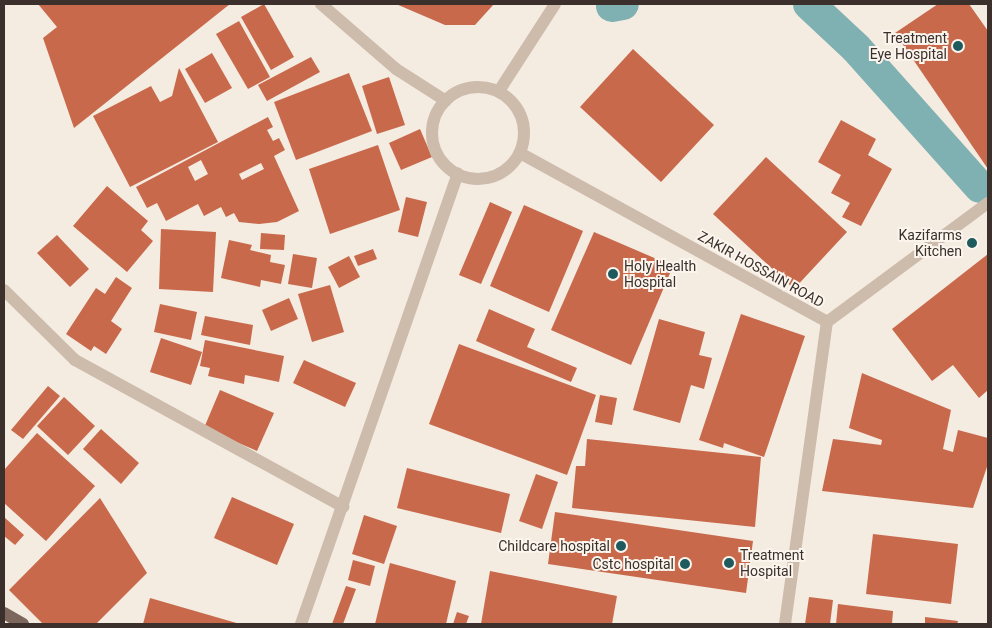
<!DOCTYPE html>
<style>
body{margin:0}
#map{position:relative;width:992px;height:628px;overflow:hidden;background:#f4ebe1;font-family:Roboto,sans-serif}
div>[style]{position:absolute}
.canal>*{height:32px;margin:-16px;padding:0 16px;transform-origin:16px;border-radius:16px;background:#7fb0b2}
.building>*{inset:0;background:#c8694b}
.minor>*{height:12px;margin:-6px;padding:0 6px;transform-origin:6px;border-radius:6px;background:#cdbbac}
.minor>.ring{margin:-6px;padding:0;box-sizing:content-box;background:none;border:12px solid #cdbbac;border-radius:50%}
.major>*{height:12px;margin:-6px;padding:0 6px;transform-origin:6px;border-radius:6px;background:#7d675c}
.dots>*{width:14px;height:14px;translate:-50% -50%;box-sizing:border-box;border:2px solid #fbf5ee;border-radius:50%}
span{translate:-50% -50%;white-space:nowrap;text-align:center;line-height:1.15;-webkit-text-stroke:4px #fbf5ee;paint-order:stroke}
.poi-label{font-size:14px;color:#3b302b}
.right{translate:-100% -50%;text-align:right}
.left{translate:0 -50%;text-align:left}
.street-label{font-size:14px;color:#3b302b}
.frame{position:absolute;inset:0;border:5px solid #3b302b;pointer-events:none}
</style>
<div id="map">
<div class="canal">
<div style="left:809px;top:4px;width:64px;rotate:43.1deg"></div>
<div style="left:856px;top:48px;width:186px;rotate:48.3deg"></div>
<div style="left:612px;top:6px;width:11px;rotate:-10deg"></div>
</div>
<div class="building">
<div style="clip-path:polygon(38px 4px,230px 4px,74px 128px,43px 38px,57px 27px)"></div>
<div style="clip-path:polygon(264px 4px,294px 57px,271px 70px,241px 17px)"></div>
<div style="clip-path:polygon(396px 4px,494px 4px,475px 25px,445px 25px)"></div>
<div style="clip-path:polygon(938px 4px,969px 4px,988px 31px,988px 169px,895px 33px)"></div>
<div style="clip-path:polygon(239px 21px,270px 77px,248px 89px,216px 34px)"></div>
<div style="clip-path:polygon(633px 49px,714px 125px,661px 182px,580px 107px)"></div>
<div style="clip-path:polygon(212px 53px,232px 88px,205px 103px,185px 69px)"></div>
<div style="clip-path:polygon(311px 57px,320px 72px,267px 101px,258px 85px)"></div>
<div style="clip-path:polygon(179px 68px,218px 142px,130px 187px,93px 116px,151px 86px,160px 102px,172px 96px)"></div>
<div style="clip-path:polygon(349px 73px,372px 131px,296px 160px,274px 102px)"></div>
<div style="clip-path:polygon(389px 77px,405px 125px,377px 134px,362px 86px)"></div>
<div style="clip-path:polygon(evenodd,268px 117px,273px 127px,267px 130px,273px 141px,279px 138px,285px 150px,274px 156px,299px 211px,277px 222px,259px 224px,239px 222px,234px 213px,226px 217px,221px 207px,204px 216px,198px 204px,166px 221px,157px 203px,147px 208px,136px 187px,268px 117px,201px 160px,208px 174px,195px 181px,188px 167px,201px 160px,268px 117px,261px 163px,264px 169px,242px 180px,239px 174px,261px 163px)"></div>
<div style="clip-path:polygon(841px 120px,876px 139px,868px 155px,892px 169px,861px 226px,842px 217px,850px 203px,831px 193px,841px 175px,818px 162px)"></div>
<div style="clip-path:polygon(420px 129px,432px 157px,401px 170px,389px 143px)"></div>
<div style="clip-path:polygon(378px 145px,400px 210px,330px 234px,309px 169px)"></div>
<div style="clip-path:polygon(766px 157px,847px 232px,794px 289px,713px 214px)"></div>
<div style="clip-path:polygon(107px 186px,148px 221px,141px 230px,153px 241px,127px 272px,73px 226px)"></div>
<div style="clip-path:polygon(406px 197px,427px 202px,418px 237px,398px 232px)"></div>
<div style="clip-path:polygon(490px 202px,512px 212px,481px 284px,459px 275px)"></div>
<div style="clip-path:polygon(524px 205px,583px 231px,549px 312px,490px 286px)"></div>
<div style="clip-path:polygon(161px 229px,216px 232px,213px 292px,159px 289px)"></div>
<div style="clip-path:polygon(594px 232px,673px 266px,631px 365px,551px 330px)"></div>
<div style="clip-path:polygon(261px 233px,285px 235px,284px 250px,260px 249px)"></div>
<div style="clip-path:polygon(57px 235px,89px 269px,70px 287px,37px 253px)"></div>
<div style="clip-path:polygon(229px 240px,252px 245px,250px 250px,271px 255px,270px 262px,285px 265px,281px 284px,261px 280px,260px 287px,221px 278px)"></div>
<div style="clip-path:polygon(373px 249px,377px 259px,358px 266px,354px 256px)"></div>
<div style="clip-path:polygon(293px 254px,317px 258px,312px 288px,288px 284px)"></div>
<div style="clip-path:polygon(988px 254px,988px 390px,979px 398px,953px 365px,932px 381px,892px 329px)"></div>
<div style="clip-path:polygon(349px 256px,360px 277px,339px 288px,328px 267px)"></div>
<div style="clip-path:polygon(116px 277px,132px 288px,111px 321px,122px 329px,106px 354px,94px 346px,91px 351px,66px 334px,96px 288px,105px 294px)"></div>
<div style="clip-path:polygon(330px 285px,344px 332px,312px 342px,298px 294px)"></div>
<div style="clip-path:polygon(289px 298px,298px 319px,271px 331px,262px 310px)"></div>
<div style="clip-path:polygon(160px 304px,197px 312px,191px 340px,154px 332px)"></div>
<div style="clip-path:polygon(489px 309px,535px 329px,527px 347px,577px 368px,571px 382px,476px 341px)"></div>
<div style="clip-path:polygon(741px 314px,805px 336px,764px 457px,724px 443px,723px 448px,699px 440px)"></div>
<div style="clip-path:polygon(205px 316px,253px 325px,250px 345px,201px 335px)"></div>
<div style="clip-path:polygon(659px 319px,705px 332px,699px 355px,712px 358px,704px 389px,691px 385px,680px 423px,633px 410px)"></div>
<div style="clip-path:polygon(161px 338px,202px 352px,191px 385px,150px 372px)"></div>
<div style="clip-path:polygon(205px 340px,284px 356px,279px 382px,245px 375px,244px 384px,208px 376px,210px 368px,200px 366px)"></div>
<div style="clip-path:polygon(459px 344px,596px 395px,567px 475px,429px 424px)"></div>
<div style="clip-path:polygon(304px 360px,356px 383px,345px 407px,293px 383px)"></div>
<div style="clip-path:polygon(862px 373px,951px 410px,943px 449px,953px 452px,958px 430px,988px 438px,988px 464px,973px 508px,822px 491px,833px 439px,881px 445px,882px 440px,849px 428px)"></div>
<div style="clip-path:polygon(48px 386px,60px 396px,23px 439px,11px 430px)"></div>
<div style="clip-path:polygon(220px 390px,274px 413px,257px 451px,204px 428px)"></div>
<div style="clip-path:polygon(600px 395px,617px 398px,612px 425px,595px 422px)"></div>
<div style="clip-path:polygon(64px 397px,95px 426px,68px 455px,37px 426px)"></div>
<div style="clip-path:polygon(101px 429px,139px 463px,121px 484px,83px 449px)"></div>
<div style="clip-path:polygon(37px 433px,95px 486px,46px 541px,4px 503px,4px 470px)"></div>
<div style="clip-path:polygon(587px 439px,761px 457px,755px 527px,572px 508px,576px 466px,585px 466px)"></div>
<div style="clip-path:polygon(407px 468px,510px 494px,501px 533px,397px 508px)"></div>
<div style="clip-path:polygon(536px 474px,558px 482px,542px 529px,519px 521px)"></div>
<div style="clip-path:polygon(232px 497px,294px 524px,277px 565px,214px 538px)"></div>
<div style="clip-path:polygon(100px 498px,147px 573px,96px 624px,43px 624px,9px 590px)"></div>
<div style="clip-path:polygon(555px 512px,753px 541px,746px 593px,548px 564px)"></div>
<div style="clip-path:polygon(364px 515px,397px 526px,384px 564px,352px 554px)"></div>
<div style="clip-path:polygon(4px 517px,24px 535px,15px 545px,4px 536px)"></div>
<div style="clip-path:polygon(873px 534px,958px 544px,951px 604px,866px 594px)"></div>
<div style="clip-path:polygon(353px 560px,375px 566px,370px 586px,348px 580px)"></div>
<div style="clip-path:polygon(390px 563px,456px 581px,446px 624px,375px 624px)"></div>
<div style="clip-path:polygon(490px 571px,617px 596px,612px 624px,481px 624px)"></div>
<div style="clip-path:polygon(346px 586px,356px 589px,343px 624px,332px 624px)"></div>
<div style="clip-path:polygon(809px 597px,833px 600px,830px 624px,805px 624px)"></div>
<div style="clip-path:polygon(150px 598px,240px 624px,143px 624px)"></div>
<div style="clip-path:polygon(838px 604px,893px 611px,892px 624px,836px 624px)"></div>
<div style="clip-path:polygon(457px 612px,469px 616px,466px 624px,453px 624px)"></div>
<div style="clip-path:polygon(925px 617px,958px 621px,957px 624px,925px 624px)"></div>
</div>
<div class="minor">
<div style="left:321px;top:4px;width:99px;rotate:40.9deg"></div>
<div style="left:396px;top:69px;width:59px;rotate:32.6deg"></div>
<div class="ring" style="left:432px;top:87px;width:80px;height:80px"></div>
<div style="left:499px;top:91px;width:103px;rotate:-57.2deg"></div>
<div style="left:520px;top:153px;width:350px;rotate:28.8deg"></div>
<div style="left:4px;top:290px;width:100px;rotate:44.6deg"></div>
<div style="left:75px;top:360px;width:306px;rotate:28.7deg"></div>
<div style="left:827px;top:322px;width:200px;rotate:-36.5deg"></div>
<div style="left:301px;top:624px;width:477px;rotate:-70.8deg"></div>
<div style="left:785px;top:624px;width:305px;rotate:-82.1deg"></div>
</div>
<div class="major">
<div style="left:4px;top:613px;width:22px;rotate:30deg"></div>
</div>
<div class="dots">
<div style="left:958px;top:46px;background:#1f5a5e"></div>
<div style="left:972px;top:243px;background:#1f5a5e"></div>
<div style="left:613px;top:274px;background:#1f5a5e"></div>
<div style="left:621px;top:546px;background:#1f5a5e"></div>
<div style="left:729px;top:563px;background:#1f5a5e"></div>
<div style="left:685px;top:564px;background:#1f5a5e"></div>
</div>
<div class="poi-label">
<span class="right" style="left:947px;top:46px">Treatment<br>Eye Hospital</span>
<span class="right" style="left:962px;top:243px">Kazifarms<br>Kitchen</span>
<span class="left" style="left:624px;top:274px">Holy Health<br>Hospital</span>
<span class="right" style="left:610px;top:546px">Childcare hospital</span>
<span class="left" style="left:740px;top:563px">Treatment<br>Hospital</span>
<span class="right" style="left:674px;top:564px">Cstc hospital</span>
</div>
<div class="street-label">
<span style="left:761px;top:269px;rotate:29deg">ZAKIR HOSSAIN ROAD</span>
</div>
<div class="frame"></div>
</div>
